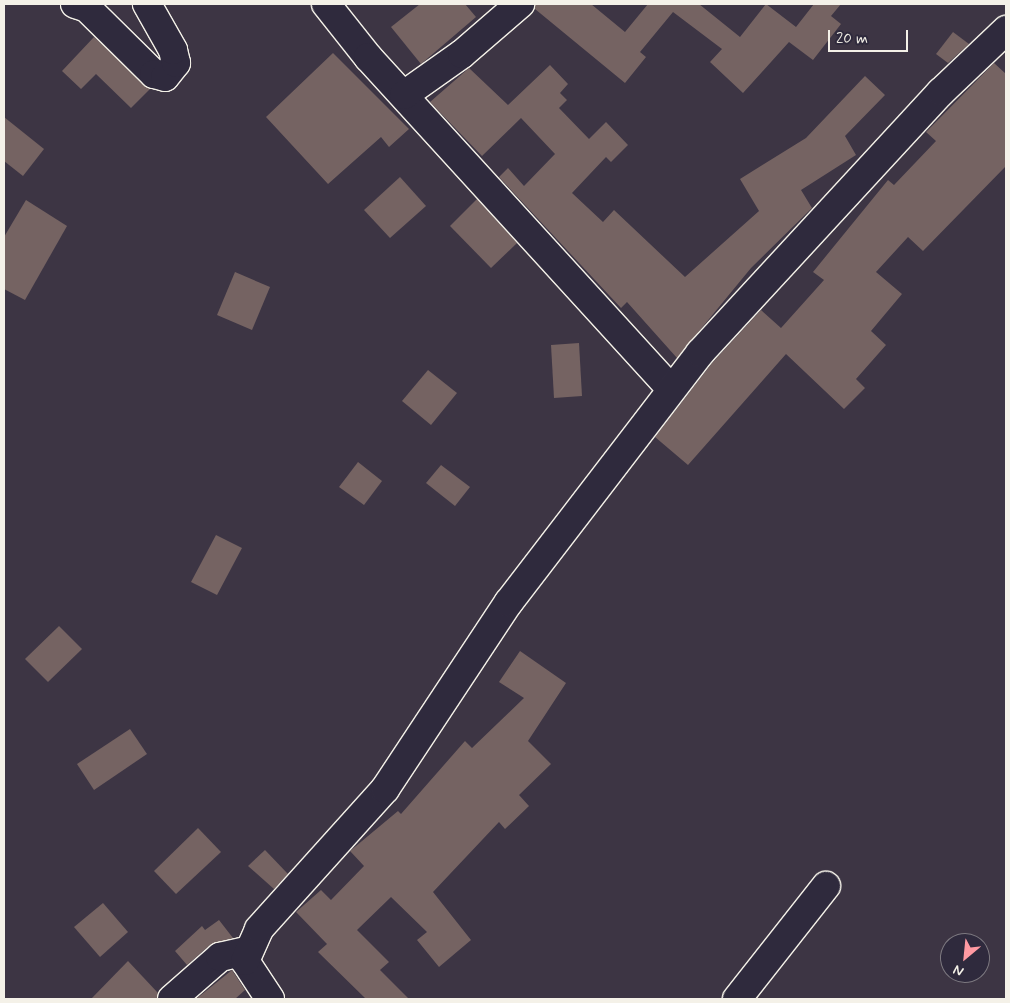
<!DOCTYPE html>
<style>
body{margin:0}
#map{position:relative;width:1010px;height:1003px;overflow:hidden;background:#3d3544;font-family:Mynerve,sans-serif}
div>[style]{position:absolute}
.building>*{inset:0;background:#756362}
.roads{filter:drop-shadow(1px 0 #f4f1e8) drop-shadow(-1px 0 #f4f1e8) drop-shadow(0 1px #f4f1e8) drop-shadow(0 -1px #f4f1e8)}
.minor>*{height:28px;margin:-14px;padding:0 14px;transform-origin:14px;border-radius:14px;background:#2f2a3d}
span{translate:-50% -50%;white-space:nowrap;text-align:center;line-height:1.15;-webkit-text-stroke:4px #2f2a3d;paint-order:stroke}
.frame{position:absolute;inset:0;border:5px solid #f4f1e8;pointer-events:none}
.north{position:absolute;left:940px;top:933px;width:50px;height:50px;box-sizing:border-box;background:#2f2a3d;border:1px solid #7e7a81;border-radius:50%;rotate:208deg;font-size:14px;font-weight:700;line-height:20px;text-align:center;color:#f4f1e8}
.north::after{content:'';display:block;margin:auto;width:18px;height:22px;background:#ff9aa2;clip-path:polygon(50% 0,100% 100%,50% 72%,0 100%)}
.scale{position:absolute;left:828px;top:30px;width:80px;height:22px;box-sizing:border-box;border:2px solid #f4f1e8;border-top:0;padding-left:6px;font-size:15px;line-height:18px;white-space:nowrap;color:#f4f1e8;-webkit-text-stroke:4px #2f2a3d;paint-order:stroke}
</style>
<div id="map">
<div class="building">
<div style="clip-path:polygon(420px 4px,465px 4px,476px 17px,421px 64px,391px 27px)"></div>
<div style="clip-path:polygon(535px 4px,591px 4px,625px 32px,648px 4px,699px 4px,740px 37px,766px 4px,796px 27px,814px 4px,841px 4px,831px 16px,841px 24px,813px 60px,789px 42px,743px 93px,710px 62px,722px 49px,673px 12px,640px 52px,646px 57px,625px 83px,535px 9px)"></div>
<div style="clip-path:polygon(953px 32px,969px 44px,948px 63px,936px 54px)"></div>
<div style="clip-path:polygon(94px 37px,150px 89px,131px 108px,96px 74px,81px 89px,62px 71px)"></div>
<div style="clip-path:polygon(333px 53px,409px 129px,389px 147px,381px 137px,328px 184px,266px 117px)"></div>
<div style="clip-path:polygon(994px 63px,1006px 74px,1006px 166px,923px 251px,908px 237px,876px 272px,902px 294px,871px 331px,886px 345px,856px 379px,865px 388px,844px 409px,786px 354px,688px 465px,655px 437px,712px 363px,761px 310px,781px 328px,824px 280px,813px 272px,888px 180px,894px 185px,936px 141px,926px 132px)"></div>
<div style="clip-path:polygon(550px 65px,568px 84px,560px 93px,567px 100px,559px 108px,589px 139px,606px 122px,628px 145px,611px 162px,606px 157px,572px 193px,603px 222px,614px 210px,685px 277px,759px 211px,740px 179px,806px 138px,865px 76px,885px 95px,845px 136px,856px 155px,801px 190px,812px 208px,751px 268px,677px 358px,627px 302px,621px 308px,499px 177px,508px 168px,524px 186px,555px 154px,521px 118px,482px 156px,430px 102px,469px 68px,508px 105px)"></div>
<div style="clip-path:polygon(4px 117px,44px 149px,23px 176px,4px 161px)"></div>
<div style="clip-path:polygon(400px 177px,426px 206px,390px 238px,364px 210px)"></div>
<div style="clip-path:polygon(477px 199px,517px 243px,491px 268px,450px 226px)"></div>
<div style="clip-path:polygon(26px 200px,67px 226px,25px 300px,4px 289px,4px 237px)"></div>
<div style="clip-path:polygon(235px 272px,270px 287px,252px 330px,217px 315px)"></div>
<div style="clip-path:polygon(579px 343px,582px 396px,554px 398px,551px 345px)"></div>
<div style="clip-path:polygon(428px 370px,457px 393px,431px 425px,402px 401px)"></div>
<div style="clip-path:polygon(358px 462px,382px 481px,364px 505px,339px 487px)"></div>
<div style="clip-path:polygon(441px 465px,470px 487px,455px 506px,426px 483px)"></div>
<div style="clip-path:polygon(216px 535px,242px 548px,217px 595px,191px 582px)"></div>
<div style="clip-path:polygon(59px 626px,82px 649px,48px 682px,25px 659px)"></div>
<div style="clip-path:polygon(520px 651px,566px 683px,528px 741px,551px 764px,519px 795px,529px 806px,505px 829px,499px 822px,433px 892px,471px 940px,439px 967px,417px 940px,427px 932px,391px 897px,357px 930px,389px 962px,380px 970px,409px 999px,366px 999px,318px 952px,327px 944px,296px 912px,321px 890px,331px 900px,364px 866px,350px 851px,398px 811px,401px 814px,465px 741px,472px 748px,524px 698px,499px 682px)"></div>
<div style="clip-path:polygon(130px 729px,147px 754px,94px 790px,77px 764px)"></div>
<div style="clip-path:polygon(198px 828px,221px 852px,176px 894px,154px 871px)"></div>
<div style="clip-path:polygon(265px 850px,288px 874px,274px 889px,248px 866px)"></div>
<div style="clip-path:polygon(103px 903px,128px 932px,100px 957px,74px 927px)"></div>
<div style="clip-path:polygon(219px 920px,233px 938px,210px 945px,187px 965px,175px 951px,202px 926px,205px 930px)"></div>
<div style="clip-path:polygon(128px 961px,158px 993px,157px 999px,91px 999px)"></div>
<div style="clip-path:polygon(232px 970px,245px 990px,235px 999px,196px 999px)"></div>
</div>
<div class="roads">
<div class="minor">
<div style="left:75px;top:4px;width:13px;rotate:18deg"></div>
<div style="left:87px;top:8px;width:94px;rotate:44.6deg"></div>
<div style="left:154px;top:74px;width:11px;rotate:15deg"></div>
<div style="left:165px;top:77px;width:18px;rotate:-52deg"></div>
<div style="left:176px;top:63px;width:13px;rotate:-103deg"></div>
<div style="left:173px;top:50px;width:53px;rotate:-119.5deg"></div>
<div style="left:326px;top:4px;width:68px;rotate:51.6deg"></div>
<div style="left:368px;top:57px;width:449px;rotate:47.6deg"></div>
<div style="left:404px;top:95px;width:71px;rotate:-35.3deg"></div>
<div style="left:462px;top:54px;width:77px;rotate:-40.8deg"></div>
<div style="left:172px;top:999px;width:64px;rotate:-41.2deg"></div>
<div style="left:220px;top:957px;width:27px;rotate:-13deg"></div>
<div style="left:270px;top:999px;width:45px;rotate:-123.3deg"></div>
<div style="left:245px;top:961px;width:35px;rotate:-66deg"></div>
<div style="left:259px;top:929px;width:188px;rotate:-48deg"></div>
<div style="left:385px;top:789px;width:224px;rotate:-56.5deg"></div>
<div style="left:509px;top:602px;width:314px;rotate:-52.5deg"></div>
<div style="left:700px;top:353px;width:355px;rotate:-47.3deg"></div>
<div style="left:941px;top:92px;width:90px;rotate:-43.6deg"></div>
<div style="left:737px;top:999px;width:144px;rotate:-51.8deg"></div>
</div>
</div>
<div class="frame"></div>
<div class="north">N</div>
<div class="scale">20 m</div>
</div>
